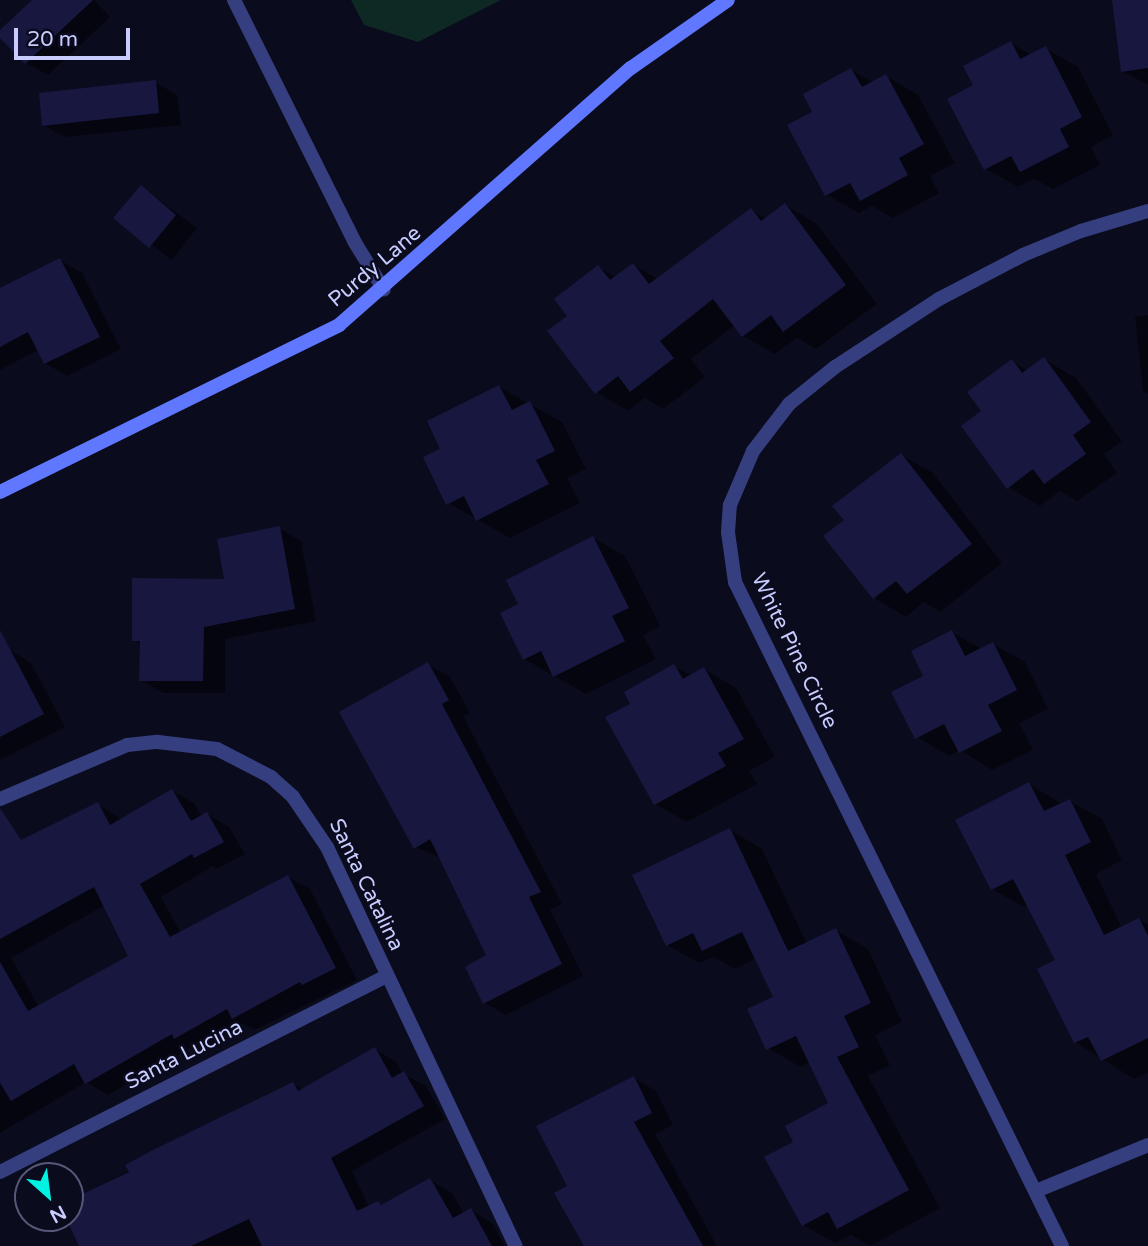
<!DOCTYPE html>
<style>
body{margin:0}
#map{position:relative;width:1148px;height:1246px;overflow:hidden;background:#0b0b1e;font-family:"Varela Round",sans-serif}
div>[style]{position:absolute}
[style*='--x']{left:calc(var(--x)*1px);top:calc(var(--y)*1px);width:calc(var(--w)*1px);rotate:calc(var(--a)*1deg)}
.green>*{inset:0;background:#0e2823}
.shadow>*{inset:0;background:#0007}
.building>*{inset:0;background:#181740}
.lane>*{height:14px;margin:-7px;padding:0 7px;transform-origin:7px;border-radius:7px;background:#353f7f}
.street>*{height:14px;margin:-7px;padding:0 7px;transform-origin:7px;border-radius:7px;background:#353f7f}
.secondary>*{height:14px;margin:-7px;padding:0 7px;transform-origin:7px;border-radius:7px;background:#5f78ff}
span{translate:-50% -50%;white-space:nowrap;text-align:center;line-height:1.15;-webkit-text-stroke:5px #0b0b1e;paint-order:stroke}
.street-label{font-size:21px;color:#c8ccff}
.north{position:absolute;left:14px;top:1162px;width:70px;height:70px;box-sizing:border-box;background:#0b0b1e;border:2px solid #575878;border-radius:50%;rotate:152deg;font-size:19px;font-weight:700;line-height:28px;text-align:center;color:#c8ccff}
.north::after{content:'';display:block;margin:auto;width:24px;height:32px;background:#00f3e0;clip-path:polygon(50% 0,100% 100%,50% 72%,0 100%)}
.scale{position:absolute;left:14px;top:28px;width:116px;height:32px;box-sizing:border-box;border:4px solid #c8ccff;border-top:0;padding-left:9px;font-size:21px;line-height:24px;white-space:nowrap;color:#c8ccff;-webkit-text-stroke:5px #0b0b1e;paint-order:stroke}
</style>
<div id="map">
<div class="green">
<div style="clip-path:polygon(351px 0,501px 0,418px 42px,364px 25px)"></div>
</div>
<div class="shadow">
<div style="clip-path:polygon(35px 0,94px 0,110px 17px,48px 75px,26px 63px,0 35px)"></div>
<div style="clip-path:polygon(1113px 0,1148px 0,1148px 85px,1122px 71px)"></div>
<div style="clip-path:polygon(1011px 43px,1031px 55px,1045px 48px,1078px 67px,1113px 135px,1091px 147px,1100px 165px,1053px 189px,1034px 179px,1018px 187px,986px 169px,975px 86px)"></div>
<div style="clip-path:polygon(851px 70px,874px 83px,886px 76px,918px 95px,955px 163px,930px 176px,939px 193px,893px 218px,872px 206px,859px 213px,827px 195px,814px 113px)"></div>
<div style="clip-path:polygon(155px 82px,177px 95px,181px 125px,65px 137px,43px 125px)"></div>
<div style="clip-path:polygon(142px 187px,197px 228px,172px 260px,115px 217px)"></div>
<div style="clip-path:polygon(785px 205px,817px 224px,877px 304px,816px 349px,797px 338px,775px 354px,743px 336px,735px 325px,691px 359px,705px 377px,663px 409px,645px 398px,628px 411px,596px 392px,570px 316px,598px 267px,617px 278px,633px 265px,658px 279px,751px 210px,767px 219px)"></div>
<div style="clip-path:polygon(60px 260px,82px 273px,121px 349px,67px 376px,45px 363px,38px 350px,0 370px,0 290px)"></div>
<div style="clip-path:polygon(1148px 315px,1148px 394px,1143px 391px,1135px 317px)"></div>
<div style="clip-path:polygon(1044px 359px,1076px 378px,1122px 441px,1104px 454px,1117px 473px,1077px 501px,1060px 491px,1040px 506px,1008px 487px,983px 412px,1012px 361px,1028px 371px)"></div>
<div style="clip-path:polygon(499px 387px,562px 422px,586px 469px,567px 478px,580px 503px,510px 538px,448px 503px)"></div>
<div style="clip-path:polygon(901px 455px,933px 473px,1002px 563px,940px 612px,924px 602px,906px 617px,874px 598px,846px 520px)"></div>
<div style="clip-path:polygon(279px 528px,301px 541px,316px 621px,225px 639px,225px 693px,163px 693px,141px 680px,141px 645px,134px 640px,226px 580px)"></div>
<div style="clip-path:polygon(593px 538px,625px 556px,660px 626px,643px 635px,656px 659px,586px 694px,524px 659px,521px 605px)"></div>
<div style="clip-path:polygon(952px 632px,982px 649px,993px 644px,1025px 662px,1048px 709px,1019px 723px,1033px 750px,992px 770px,960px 750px,949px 756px,917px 737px,926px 677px)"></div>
<div style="clip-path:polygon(10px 650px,31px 663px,65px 727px,0 760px,0 655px)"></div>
<div style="clip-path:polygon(428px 664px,450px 677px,470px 713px,463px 716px,562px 904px,550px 910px,583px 976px,506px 1015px,485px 1003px,488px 956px,441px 858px,415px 847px)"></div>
<div style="clip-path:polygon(674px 666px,692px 676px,704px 669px,736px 688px,775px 757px,749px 771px,757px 784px,687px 822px,655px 804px,633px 705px)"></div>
<div style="clip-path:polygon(1029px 784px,1062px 804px,1070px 801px,1102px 819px,1122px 860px,1096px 874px,1122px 928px,1139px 920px,1148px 925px,1148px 1072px,1134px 1079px,1075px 1042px,1057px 961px,1029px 905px,1024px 907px,992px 889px)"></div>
<div style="clip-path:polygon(evenodd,172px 791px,194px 803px,202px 817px,207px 814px,229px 827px,245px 854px,217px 869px,213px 866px,161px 897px,181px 933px,288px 877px,310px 889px,357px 980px,255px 1030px,244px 1024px,198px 1051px,192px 1047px,108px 1095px,86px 1082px,0 1133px,0 852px,98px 804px,122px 820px,172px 791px,105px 905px,130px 957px,39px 1007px,11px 958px,105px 905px)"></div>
<div style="clip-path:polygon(730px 830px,762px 849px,807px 944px,836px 930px,868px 949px,902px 1022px,875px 1035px,890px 1065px,868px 1076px,940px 1208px,870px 1246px,851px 1235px,835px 1243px,803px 1225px,796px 1142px,830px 1104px,810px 1062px,800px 1067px,768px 1048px,775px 998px,756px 958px,735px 969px,714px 957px,699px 963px,667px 945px)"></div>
<div style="clip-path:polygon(375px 1049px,396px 1062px,403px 1074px,426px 1086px,445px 1119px,352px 1171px,369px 1207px,378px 1203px,384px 1206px,430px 1180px,452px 1193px,464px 1214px,471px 1210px,492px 1223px,505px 1246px,81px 1246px,68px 1218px,70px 1202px,293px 1084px,304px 1090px)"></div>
<div style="clip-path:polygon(634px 1078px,656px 1091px,673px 1125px,655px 1134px,717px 1246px,586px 1246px,569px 1187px)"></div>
</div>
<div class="building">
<div style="clip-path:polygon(32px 0,93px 0,25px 64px,0 38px,0 30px)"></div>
<div style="clip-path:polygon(1112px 0,1148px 0,1148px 68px,1121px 72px)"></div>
<div style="clip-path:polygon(1011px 41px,1020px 59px,1046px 46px,1082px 117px,1060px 129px,1069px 147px,1020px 172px,1011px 156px,984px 170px,947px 99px,973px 85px,963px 66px)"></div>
<div style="clip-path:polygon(851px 68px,862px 87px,886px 74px,924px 144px,899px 158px,908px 175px,860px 201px,850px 183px,825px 196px,787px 125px,812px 112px,803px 94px)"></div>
<div style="clip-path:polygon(156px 80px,159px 113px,42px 126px,39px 93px)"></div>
<div style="clip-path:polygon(141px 185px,176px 215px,149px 248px,113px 218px)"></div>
<div style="clip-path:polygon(785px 203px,846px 285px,783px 332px,771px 315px,742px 337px,713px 299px,660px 341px,674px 358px,630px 392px,618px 376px,595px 394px,547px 331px,567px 316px,554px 299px,598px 265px,610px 280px,633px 263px,649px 284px,751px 208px,761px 221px)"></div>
<div style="clip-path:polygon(60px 258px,100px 337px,44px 364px,28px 332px,0 347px,0 288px)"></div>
<div style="clip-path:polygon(1044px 357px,1091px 422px,1073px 435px,1086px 454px,1044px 484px,1033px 469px,1007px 489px,961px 426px,981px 411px,967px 392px,1012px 359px,1022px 373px)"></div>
<div style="clip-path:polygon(499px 385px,512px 410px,530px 401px,555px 451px,536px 460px,549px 484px,476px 521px,464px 496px,446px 505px,423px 457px,440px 449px,427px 421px)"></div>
<div style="clip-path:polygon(901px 453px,972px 544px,907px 594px,896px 581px,873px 599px,823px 536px,844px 520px,832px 506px)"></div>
<div style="clip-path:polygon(280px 526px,295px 609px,204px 627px,203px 681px,139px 681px,140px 641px,132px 641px,132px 578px,224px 579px,217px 539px)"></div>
<div style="clip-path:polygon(593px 536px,629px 608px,612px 616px,625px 641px,553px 677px,541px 651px,523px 660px,500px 613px,518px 604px,506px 580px)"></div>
<div style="clip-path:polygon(0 630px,44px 714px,0 737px)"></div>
<div style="clip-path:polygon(952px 630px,965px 656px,993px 642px,1017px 690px,988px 705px,1002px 731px,959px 753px,944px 724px,915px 739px,891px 692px,923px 676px,911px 651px)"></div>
<div style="clip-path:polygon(428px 662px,449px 700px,442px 704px,541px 892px,529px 897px,562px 964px,483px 1004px,465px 967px,486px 955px,430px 839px,414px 849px,339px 712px)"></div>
<div style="clip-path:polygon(674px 664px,683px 679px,704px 667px,744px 739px,718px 753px,726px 766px,654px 805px,605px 717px,630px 704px,624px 692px)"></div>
<div style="clip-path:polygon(1029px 782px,1044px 811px,1070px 799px,1091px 842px,1065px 855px,1104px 935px,1139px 918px,1148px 936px,1148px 1038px,1101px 1061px,1088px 1037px,1074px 1043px,1037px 969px,1055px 960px,1013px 879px,991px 890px,955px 820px)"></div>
<div style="clip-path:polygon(172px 789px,191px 821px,207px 812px,224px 842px,194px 858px,192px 854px,140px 884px,170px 937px,288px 875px,336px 968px,302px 985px,300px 982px,232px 1019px,227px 1009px,174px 1039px,172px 1034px,85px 1084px,74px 1064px,11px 1101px,0 1083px,0 962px,28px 1011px,128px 956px,94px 887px,0 939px,0 808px,21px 840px,98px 802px,110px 825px)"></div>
<div style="clip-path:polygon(730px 828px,788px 951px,836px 928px,871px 1003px,844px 1016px,859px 1047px,837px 1057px,909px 1190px,837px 1229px,828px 1212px,802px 1226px,764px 1157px,793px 1142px,785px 1126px,828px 1103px,796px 1036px,766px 1050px,747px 1009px,773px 997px,742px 932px,702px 951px,693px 933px,666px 946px,632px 875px)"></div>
<div style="clip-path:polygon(375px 1047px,392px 1078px,404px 1071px,424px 1106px,331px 1158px,357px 1211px,378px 1201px,381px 1205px,430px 1178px,453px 1218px,471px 1208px,492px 1246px,262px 1246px,249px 1219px,191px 1246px,79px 1246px,70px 1227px,70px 1200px,129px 1172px,125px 1165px,153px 1150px,293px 1082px,298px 1091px)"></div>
<div style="clip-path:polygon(634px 1076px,652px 1113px,634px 1122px,703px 1246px,584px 1246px,554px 1193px,567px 1186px,536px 1126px)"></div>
</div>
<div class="lane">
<div style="--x:234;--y:0;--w:269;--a:63.5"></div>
<div style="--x:354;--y:241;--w:57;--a:58.5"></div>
<div style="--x:1036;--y:1191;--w:121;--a:-22.3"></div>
<div style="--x:1062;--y:1246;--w:740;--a:-116.22"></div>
<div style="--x:735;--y:582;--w:50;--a:-98"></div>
<div style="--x:728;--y:532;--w:27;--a:-86"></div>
<div style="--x:730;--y:505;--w:59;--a:-66.9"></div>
<div style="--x:753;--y:451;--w:59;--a:-52.5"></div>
<div style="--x:789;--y:404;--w:59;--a:-38.8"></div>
<div style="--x:835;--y:367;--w:124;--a:-33.2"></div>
<div style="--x:939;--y:299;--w:95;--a:-27.6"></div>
<div style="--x:1023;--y:255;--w:63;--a:-22.5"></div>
<div style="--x:1081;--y:231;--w:70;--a:-16.6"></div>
</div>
<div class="street">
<div style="--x:0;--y:799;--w:138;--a:-23"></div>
<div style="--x:127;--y:745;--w:31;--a:-6"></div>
<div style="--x:158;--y:742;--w:59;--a:6.8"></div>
<div style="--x:217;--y:749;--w:61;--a:27.4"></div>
<div style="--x:271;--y:777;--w:30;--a:42"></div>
<div style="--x:293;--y:797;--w:60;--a:55.8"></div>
<div style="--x:327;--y:847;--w:441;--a:64.7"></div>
<div style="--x:0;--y:1172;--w:434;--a:-26.9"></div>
</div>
<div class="secondary">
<div style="--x:0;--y:492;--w:378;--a:-26.2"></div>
<div style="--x:339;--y:325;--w:389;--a:-41.4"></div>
<div style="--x:631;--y:68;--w:118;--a:-35"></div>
</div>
<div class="street-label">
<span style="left:375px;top:267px;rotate:-40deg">Purdy Lane</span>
<span style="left:794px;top:651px;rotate:64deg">White Pine Circle</span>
<span style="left:366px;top:885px;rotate:64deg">Santa Catalina</span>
<span style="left:184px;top:1055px;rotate:-27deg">Santa Lucina</span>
</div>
<div class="north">N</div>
<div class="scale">20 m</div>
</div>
